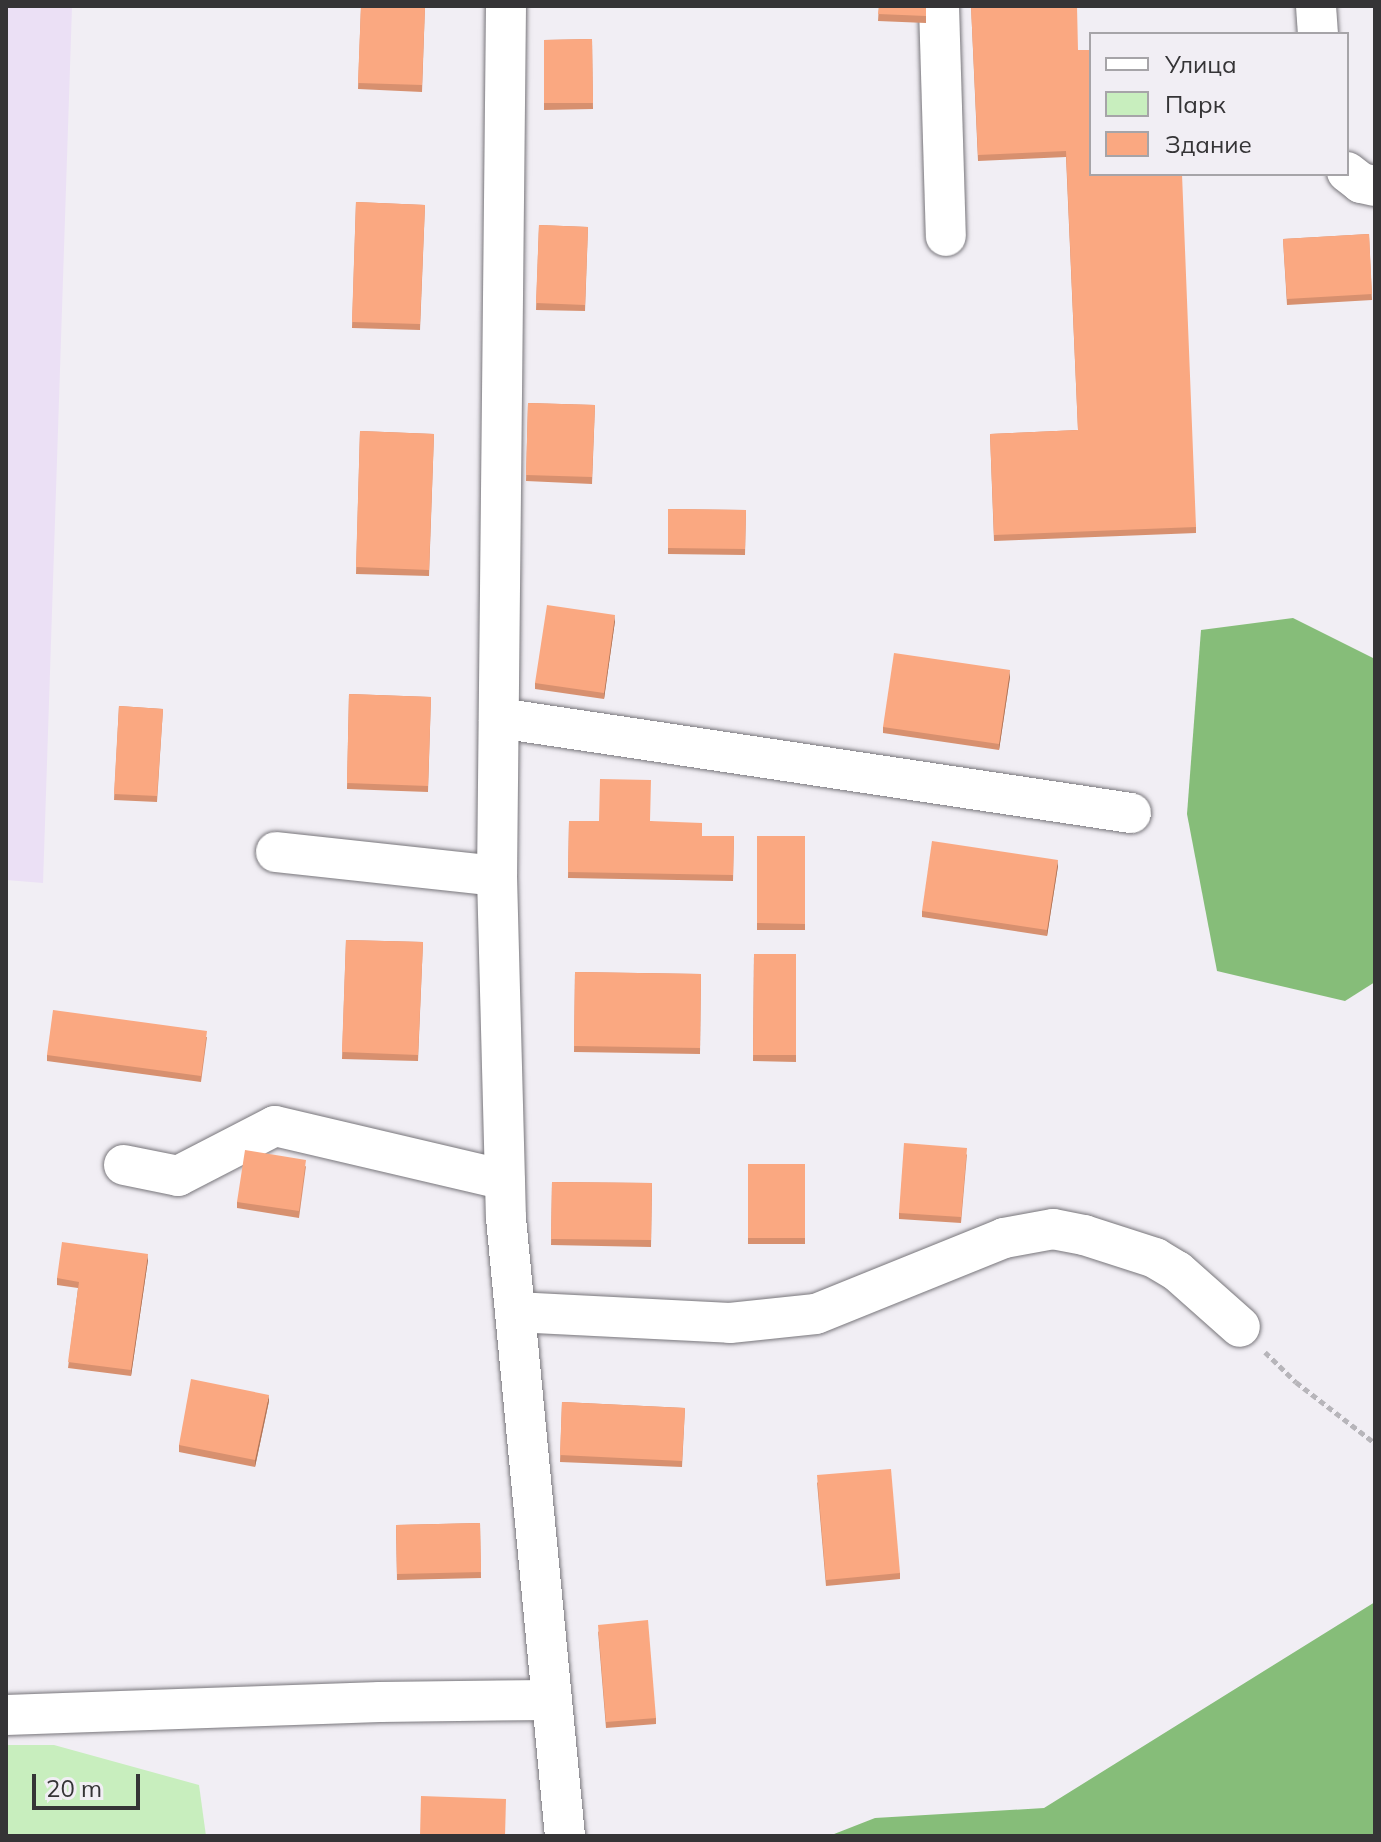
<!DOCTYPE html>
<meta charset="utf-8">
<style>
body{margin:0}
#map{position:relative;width:1381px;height:1842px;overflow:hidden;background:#f1eef4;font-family:Mulish,sans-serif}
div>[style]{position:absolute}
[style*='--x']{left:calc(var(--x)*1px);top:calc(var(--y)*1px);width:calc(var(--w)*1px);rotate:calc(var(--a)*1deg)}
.industrial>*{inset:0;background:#ebe0f5}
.green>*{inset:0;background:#c8eebe}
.forest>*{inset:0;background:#86bd79}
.path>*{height:5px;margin-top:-2.5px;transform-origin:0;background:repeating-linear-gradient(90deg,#b7b5ba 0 6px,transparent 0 10px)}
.roads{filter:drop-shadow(0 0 2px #78767b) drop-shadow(0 0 2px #78767b)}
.minor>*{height:40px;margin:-20px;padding:0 20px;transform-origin:20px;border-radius:20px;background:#fff}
.wall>*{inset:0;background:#d7906f}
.shaded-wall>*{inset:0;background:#af765a}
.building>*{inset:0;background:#faa881}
span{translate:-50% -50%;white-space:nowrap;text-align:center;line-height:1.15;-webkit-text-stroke:6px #f1eef4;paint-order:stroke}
.frame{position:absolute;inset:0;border:8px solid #353436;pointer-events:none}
.legend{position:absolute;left:1089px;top:32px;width:260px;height:144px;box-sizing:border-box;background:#f1eef4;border:2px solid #a6a4a8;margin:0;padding:10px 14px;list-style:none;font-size:24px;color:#353436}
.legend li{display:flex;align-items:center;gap:16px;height:40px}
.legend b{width:40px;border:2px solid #a6a4a8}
.scale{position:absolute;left:32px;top:1774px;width:108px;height:36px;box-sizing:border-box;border:4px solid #353436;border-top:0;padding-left:10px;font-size:24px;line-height:28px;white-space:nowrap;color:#353436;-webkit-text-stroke:6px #f1eef4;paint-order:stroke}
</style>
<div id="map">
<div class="industrial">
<div style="clip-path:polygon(6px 6px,72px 6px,43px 883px,6px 880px)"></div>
</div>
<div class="green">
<div style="clip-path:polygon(6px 1745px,54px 1745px,199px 1785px,206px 1836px,6px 1836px)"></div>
</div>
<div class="forest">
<div style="clip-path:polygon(1293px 618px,1375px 659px,1375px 982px,1345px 1001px,1217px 971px,1187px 814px,1201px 630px)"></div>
<div style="clip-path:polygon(1375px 1602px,1375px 1836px,829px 1836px,875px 1818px,1044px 1808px)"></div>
</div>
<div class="path">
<div style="--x:1265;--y:1352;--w:43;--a:44.1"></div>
<div style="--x:1296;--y:1382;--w:100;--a:37.7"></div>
</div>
<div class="roads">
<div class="minor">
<div style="--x:506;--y:6;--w:870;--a:90.59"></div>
<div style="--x:497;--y:876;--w:342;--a:88.5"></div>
<div style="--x:506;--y:1218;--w:621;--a:84.55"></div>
<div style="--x:939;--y:6;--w:230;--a:88.3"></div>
<div style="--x:1316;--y:6;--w:28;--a:86"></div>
<div style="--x:1347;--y:172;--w:18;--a:38"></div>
<div style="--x:1361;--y:183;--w:14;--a:12"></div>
<div style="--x:499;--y:718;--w:639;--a:8.55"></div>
<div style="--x:276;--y:852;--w:222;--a:6.2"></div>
<div style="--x:124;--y:1165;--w:55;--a:11.5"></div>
<div style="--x:178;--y:1176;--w:109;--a:-27.3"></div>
<div style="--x:275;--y:1126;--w:236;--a:13.2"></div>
<div style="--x:515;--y:1312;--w:215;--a:2.9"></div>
<div style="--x:730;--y:1323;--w:86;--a:-6"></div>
<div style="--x:816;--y:1314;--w:203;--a:-22"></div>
<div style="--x:1004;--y:1238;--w:50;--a:-10.4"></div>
<div style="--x:1053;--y:1229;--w:32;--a:11"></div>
<div style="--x:1084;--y:1235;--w:75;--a:17.9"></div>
<div style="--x:1155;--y:1258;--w:26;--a:31"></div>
<div style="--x:1177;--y:1271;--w:84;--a:41.6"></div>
<div style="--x:6;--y:1715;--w:374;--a:-2"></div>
<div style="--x:380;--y:1702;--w:169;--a:-0.7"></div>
</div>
</div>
<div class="wall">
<div style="clip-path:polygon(361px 6px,425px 6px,422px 92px,358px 89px)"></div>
<div style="clip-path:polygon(879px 6px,926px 6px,926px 23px,878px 21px)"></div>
<div style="clip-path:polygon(971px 6px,1078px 50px,1196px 527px,1196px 533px,994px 541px,990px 434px,1078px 430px,1066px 157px,978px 161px)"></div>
<div style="clip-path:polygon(592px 39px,593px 109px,544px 110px,544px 40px)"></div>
<div style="clip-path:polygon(356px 202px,425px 205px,420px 330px,352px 328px)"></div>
<div style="clip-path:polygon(539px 225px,588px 227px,585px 311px,536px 310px)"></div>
<div style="clip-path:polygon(1369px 234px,1372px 300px,1287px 305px,1283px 239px)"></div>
<div style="clip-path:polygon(528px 403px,595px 405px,592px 484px,526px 481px)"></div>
<div style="clip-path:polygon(360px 431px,434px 434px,429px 576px,356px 574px)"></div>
<div style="clip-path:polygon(668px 509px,746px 510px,745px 555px,668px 554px)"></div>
<div style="clip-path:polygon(615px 621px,604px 699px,535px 689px,535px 683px)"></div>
<div style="clip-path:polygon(1010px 677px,999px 750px,883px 733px,883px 727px)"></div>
<div style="clip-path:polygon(349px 694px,431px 697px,428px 792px,347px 789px)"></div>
<div style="clip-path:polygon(119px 706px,163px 709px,157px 802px,114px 800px)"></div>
<div style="clip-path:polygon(569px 821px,650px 821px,702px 836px,734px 836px,733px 881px,568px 878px)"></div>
<div style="clip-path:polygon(757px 836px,805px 836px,805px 930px,757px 930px)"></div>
<div style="clip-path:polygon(1058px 866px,1047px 936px,922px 917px,922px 911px)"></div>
<div style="clip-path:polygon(346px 940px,423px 942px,418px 1061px,342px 1059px)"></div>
<div style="clip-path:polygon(754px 954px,796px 954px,796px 1062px,753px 1061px)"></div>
<div style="clip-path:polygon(575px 972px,701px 974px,700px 1054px,574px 1052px)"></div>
<div style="clip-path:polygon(207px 1037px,201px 1082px,47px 1061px,47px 1055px)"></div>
<div style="clip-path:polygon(967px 1154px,961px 1223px,899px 1219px,899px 1213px)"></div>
<div style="clip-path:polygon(748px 1164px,805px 1164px,805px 1244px,748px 1244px)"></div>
<div style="clip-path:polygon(306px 1166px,299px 1218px,237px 1208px,237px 1202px)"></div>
<div style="clip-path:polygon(552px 1182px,652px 1183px,651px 1247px,551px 1245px)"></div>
<div style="clip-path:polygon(148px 1260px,131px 1376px,68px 1368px,78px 1288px,57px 1285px,57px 1278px)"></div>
<div style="clip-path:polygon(269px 1401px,255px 1467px,179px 1452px,179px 1445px)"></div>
<div style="clip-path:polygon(562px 1402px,685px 1408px,682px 1467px,560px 1462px)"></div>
<div style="clip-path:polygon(817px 1482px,900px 1573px,900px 1579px,826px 1586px)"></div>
<div style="clip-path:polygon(480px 1523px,481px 1578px,397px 1580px,396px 1525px)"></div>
<div style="clip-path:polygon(598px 1631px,656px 1718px,656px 1724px,606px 1728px)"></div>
</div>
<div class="shaded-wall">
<div style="clip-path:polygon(615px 615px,615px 621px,604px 699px,604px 693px)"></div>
<div style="clip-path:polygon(1010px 670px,1010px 677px,999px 750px,999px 744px)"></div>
<div style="clip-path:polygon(1058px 860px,1058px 866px,1047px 936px,1047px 930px)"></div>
<div style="clip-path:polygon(148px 1254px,148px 1260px,131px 1376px,131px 1370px)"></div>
<div style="clip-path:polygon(269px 1395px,269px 1401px,255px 1467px,255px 1460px)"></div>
</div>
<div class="building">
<div style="clip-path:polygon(361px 6px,425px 6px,422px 85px,358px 83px)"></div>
<div style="clip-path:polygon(879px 6px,926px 6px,926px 16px,878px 14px)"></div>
<div style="clip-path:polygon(971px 6px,1077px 6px,1078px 50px,1091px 50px,1091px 174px,1182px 174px,1196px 527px,994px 535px,990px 434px,1078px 430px,1066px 151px,978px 155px)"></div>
<div style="clip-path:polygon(592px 39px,593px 103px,544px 103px,544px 40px)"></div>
<div style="clip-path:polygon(356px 202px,425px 205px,420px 324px,352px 322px)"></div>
<div style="clip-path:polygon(539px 225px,588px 227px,585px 305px,536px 303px)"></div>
<div style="clip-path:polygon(1369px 234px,1372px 294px,1287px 299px,1283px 239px)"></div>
<div style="clip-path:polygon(528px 403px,595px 405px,592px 477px,526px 475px)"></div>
<div style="clip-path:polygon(360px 431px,434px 434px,429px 570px,356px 567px)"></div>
<div style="clip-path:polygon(668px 509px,746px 510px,745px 549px,668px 548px)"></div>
<div style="clip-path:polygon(547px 605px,615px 615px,604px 693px,535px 683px)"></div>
<div style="clip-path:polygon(894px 653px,1010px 670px,999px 744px,883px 727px)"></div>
<div style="clip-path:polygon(349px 694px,431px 697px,428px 786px,347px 783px)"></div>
<div style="clip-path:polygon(119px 706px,163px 709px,157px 796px,114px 794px)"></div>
<div style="clip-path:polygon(600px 779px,651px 780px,650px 821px,702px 823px,702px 836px,734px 836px,733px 875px,568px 872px,569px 821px,599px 821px)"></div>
<div style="clip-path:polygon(757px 836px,805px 836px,805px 924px,757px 923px)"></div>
<div style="clip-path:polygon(932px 841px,1058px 860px,1047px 930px,922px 911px)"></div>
<div style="clip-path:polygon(346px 940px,423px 942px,418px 1055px,342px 1052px)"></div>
<div style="clip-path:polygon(754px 954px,796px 954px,796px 1055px,753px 1055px)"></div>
<div style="clip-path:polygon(575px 972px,701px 974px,700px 1048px,574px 1046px)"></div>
<div style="clip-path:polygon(53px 1010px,207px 1031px,201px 1076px,47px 1055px)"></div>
<div style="clip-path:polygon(904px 1143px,967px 1148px,961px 1217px,899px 1213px)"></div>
<div style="clip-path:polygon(245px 1150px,306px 1160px,299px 1211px,237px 1202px)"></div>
<div style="clip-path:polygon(748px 1164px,805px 1164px,805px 1238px,748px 1238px)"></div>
<div style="clip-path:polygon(552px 1182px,652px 1183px,651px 1240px,551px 1239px)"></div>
<div style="clip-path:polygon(62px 1242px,148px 1254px,131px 1370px,68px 1362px,79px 1282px,57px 1278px)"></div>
<div style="clip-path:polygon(191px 1379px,269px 1395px,255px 1460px,179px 1445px)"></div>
<div style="clip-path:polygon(562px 1402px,685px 1408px,682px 1461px,560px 1455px)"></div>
<div style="clip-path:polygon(891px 1469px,900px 1573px,826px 1580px,817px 1475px)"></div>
<div style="clip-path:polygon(480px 1523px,481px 1572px,397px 1574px,396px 1525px)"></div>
<div style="clip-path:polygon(648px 1620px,656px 1718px,606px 1722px,598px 1625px)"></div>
<div style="clip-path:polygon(421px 1796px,506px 1799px,505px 1836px,420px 1836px)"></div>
</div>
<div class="frame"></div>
<ul class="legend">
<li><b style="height:10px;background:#fff"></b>Улица</li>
<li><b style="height:22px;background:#c8eebe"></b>Парк</li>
<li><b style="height:22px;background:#faa881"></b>Здание</li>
</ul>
<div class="scale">20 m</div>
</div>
